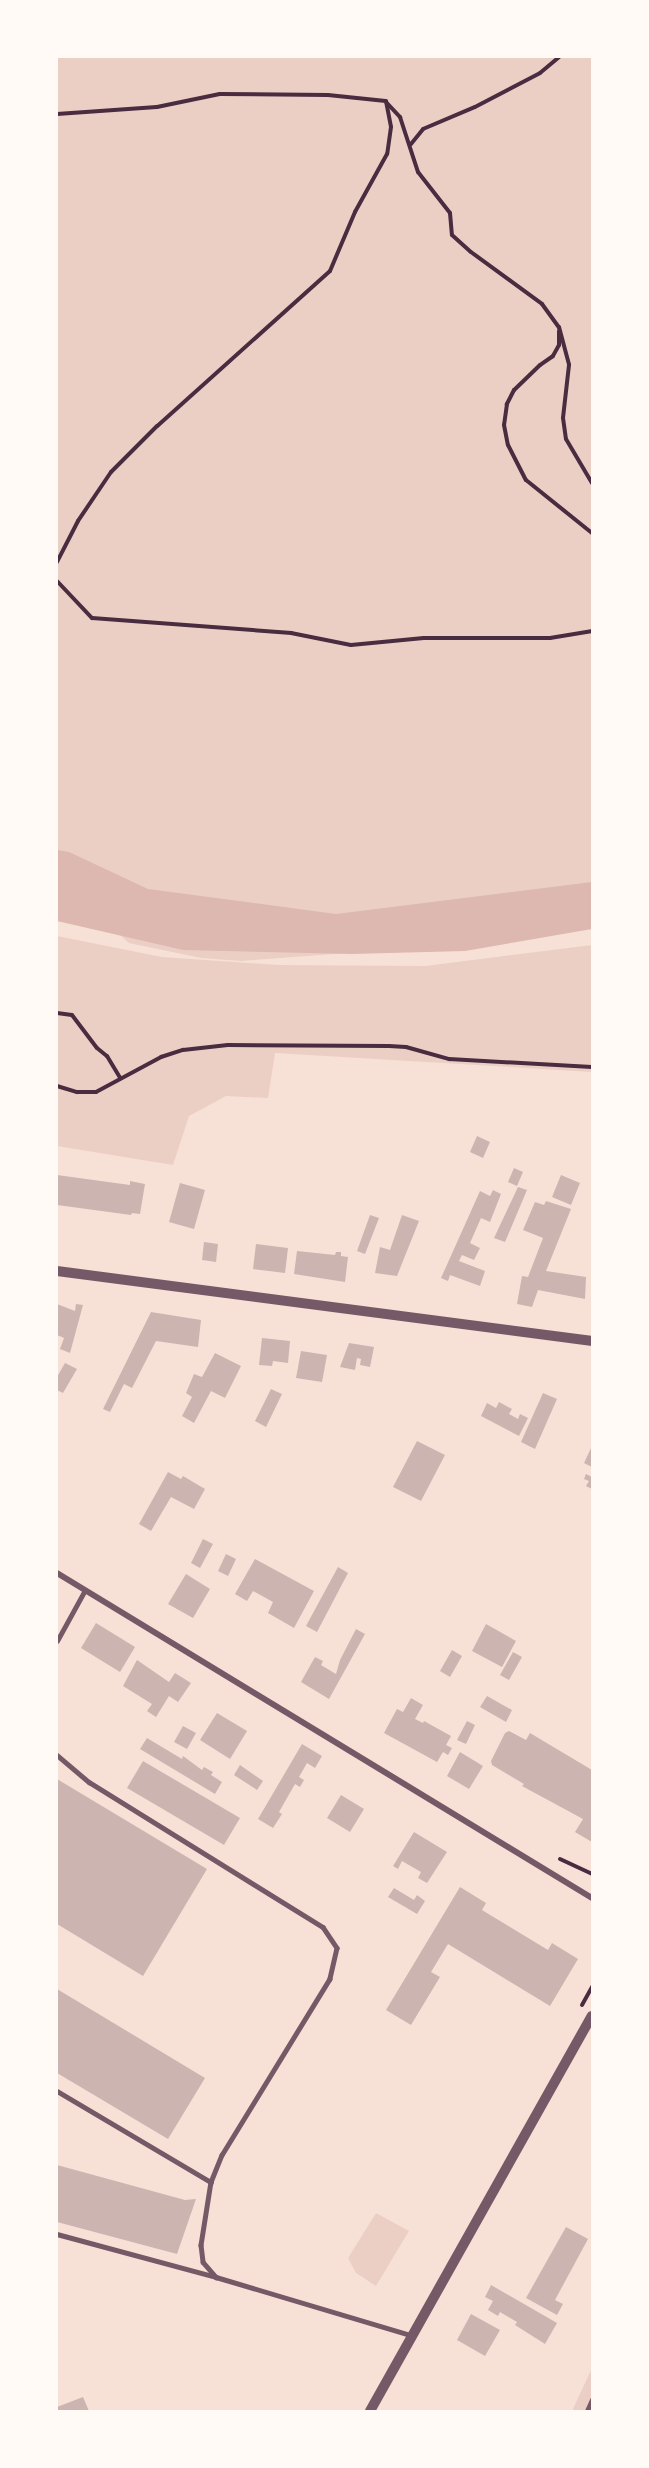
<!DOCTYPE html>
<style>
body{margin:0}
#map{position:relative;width:649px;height:2468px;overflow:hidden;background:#f7e1d7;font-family:"DejaVu Sans",sans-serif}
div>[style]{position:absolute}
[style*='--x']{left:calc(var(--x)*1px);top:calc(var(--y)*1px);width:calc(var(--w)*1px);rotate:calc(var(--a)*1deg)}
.green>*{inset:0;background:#ebcfc5}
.water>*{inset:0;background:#dcb8b0}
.building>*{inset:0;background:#ccb4b1}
.path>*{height:4px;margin:-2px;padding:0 2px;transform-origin:2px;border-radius:2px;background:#4a2c40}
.service>*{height:4.5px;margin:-2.25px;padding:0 2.25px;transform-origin:2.25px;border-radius:2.25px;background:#755966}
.minor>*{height:6px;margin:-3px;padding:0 3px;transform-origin:3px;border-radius:3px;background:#755966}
.tertiary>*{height:10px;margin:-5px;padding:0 5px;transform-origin:5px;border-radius:5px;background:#755966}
span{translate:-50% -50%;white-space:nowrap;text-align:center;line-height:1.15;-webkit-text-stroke:4.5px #fffaf5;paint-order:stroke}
.frame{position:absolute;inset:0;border:58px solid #fffaf5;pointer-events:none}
</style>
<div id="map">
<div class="green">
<div style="clip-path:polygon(57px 57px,592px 57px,592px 915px,400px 949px,241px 961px,201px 958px,129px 943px,102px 919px,57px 912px)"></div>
<div style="clip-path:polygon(57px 936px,162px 957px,279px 965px,425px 966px,592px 945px,592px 1072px,275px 1053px,268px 1098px,226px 1096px,189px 1116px,173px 1165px,57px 1146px)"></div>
<div style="clip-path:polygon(376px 2213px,409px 2231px,376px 2286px,356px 2273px,348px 2258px)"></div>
<div style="clip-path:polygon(592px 2368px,592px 2411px,572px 2411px)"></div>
</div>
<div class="water">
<div style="clip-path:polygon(57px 850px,69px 852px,148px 889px,336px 914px,592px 882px,592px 929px,465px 951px,352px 954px,183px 950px,57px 921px)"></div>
</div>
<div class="building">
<div style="clip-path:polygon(477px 1136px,490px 1142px,483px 1158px,470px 1152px)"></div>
<div style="clip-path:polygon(514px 1168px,523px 1172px,517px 1186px,508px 1182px)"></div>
<div style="clip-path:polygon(57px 1175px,130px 1185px,130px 1181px,145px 1184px,140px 1214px,132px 1213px,131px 1215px,57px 1205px)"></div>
<div style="clip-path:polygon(561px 1175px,580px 1183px,571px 1205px,552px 1197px)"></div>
<div style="clip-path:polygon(180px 1183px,205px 1190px,194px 1229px,169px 1222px)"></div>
<div style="clip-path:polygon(518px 1187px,527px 1190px,505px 1242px,494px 1238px)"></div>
<div style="clip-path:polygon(493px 1190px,501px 1194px,490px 1222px,481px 1218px,470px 1243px,480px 1248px,474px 1260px,462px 1255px,459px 1261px,485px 1271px,480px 1286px,450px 1275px,448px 1281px,441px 1278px,480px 1191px,490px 1196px)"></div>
<div style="clip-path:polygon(546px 1201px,571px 1209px,546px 1271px,586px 1277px,585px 1299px,538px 1290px,532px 1307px,517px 1304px,522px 1276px,528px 1277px,543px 1238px,523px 1230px,535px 1202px,544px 1205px)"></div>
<div style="clip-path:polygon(370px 1215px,379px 1218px,365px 1254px,357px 1251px)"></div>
<div style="clip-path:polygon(402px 1215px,419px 1221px,397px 1276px,375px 1273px,380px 1247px,390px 1250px)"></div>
<div style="clip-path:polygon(204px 1242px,218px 1244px,216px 1262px,202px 1260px)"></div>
<div style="clip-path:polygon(256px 1244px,288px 1248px,285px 1273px,253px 1269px)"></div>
<div style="clip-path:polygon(297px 1251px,335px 1255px,336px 1252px,341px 1252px,341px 1256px,348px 1257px,345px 1282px,294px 1274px)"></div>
<div style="clip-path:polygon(57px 1304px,75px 1311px,76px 1304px,83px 1305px,70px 1353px,60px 1349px,64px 1338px,57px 1335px)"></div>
<div style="clip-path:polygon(151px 1312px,201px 1320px,198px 1347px,156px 1341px,132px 1388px,124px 1384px,110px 1412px,103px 1409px)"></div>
<div style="clip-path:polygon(262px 1338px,290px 1341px,288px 1363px,273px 1361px,272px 1366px,259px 1365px)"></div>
<div style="clip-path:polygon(349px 1343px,374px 1347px,370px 1367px,360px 1365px,361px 1359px,357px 1358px,355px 1370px,340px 1367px)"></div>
<div style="clip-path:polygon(301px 1351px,327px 1355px,322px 1382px,296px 1378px)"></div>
<div style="clip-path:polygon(215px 1353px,241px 1366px,225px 1398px,211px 1391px,194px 1423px,182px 1416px,192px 1397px,186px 1393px,194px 1374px,202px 1377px)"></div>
<div style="clip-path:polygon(65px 1363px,77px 1369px,63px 1393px,57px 1390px,57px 1377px)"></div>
<div style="clip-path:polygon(271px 1389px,282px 1394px,266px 1427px,255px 1421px)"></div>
<div style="clip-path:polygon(543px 1393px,557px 1399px,535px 1449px,521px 1442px)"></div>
<div style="clip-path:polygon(499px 1402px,512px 1409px,509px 1414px,518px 1419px,520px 1414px,528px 1418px,519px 1436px,481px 1416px,487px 1403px,496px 1408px)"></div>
<div style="clip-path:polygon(417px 1441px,445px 1455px,421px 1501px,393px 1487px)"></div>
<div style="clip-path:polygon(592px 1446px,592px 1467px,584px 1463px)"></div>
<div style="clip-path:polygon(168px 1472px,181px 1479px,183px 1476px,205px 1489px,194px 1509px,171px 1497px,151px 1531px,139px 1524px)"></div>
<div style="clip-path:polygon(586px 1474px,592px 1477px,592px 1489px,586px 1486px,589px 1481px,584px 1479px)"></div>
<div style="clip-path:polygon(203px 1539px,213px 1544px,200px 1568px,191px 1563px)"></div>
<div style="clip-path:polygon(226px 1554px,236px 1559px,228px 1576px,218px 1571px)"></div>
<div style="clip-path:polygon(255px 1559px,314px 1591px,294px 1628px,268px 1613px,273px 1602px,253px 1591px,247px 1601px,235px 1594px)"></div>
<div style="clip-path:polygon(338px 1567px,348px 1573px,317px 1632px,306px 1626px)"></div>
<div style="clip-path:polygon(186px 1574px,210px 1589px,193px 1618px,168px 1604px)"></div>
<div style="clip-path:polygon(96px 1623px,135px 1647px,120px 1672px,81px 1648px)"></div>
<div style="clip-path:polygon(486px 1624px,516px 1641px,502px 1667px,472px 1651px)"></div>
<div style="clip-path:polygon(356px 1629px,365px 1634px,329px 1699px,301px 1682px,315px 1657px,323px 1661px,321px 1665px,336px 1674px,340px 1660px)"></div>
<div style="clip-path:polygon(452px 1650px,462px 1656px,450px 1677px,440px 1671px)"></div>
<div style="clip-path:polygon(513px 1652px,522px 1657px,509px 1680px,500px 1675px)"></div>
<div style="clip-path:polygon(137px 1660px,169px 1682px,175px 1673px,191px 1683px,178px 1702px,169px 1696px,156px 1717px,147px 1711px,152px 1704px,123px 1686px)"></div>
<div style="clip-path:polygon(487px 1696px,512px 1710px,506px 1722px,480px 1707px)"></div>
<div style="clip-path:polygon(411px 1698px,423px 1705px,415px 1719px,423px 1723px,424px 1721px,451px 1736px,446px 1745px,452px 1748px,448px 1755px,443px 1752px,437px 1762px,384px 1733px,397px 1709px,403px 1712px)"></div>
<div style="clip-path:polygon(217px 1713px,247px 1731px,230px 1759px,200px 1740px)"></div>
<div style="clip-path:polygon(467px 1721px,475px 1725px,466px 1744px,457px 1740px)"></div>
<div style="clip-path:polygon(183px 1726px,196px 1733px,187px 1749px,174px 1742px)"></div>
<div style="clip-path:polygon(509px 1731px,526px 1740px,530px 1733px,592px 1770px,592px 1842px,575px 1832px,583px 1819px,522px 1786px,524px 1784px,492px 1765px,491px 1761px,505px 1733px)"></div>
<div style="clip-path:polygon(147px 1738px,182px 1759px,183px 1756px,202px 1770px,204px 1767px,213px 1772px,211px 1775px,222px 1782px,215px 1794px,140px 1749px)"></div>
<div style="clip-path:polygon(302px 1744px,322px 1756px,315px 1768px,307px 1763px,299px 1777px,304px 1780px,300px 1787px,295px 1784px,279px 1812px,282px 1814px,273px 1828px,258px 1819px)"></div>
<div style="clip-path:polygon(460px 1752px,483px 1766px,469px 1789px,447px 1776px)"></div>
<div style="clip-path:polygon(143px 1761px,240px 1818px,224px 1845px,127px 1788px)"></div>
<div style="clip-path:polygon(240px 1765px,263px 1781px,257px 1790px,234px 1775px)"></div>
<div style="clip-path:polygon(57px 1779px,207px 1869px,143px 1976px,57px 1924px)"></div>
<div style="clip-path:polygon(341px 1795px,364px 1809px,350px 1832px,327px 1818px)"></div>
<div style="clip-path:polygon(414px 1832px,447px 1852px,427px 1883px,418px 1878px,421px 1872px,402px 1861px,398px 1869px,393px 1866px)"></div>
<div style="clip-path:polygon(460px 1887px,486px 1903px,482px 1910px,548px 1950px,552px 1943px,578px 1959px,550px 2006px,448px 1944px,431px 1972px,440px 1977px,411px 2025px,386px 2010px)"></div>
<div style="clip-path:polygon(394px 1888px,414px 1900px,417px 1895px,425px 1901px,417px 1914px,388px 1897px)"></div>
<div style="clip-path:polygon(57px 1989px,205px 2078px,168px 2139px,57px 2073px)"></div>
<div style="clip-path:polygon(57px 2165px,185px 2200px,196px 2199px,177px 2254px,57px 2222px)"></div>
<div style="clip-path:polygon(566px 2227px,588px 2239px,555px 2300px,563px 2304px,557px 2315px,526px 2298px)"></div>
<div style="clip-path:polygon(491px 2285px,557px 2323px,545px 2344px,515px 2325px,517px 2322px,500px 2312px,498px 2316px,488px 2310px,493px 2301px,485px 2297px)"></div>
<div style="clip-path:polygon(471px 2314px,500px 2330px,485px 2356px,457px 2340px)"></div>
<div style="clip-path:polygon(83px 2397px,89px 2411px,57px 2411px,57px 2407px)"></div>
</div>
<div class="path">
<div style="--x:386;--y:102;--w:21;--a:47"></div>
<div style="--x:400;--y:117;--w:58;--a:71.9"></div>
<div style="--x:418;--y:172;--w:52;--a:52"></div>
<div style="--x:450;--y:213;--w:22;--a:85"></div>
<div style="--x:452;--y:235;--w:25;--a:42"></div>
<div style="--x:471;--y:252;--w:88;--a:36.2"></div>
<div style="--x:542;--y:304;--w:29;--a:54"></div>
<div style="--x:559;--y:327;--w:39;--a:75"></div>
<div style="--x:569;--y:365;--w:53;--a:96.5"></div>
<div style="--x:563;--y:418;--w:21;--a:82"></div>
<div style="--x:566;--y:439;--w:51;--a:59.4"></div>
<div style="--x:57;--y:114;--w:100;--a:-4"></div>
<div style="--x:157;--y:107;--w:64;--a:-11.7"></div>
<div style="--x:220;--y:94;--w:108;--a:0.5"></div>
<div style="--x:328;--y:95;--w:58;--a:5.9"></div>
<div style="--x:386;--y:101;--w:26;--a:79"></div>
<div style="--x:391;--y:127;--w:27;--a:98"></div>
<div style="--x:387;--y:154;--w:66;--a:118.9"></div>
<div style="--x:355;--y:212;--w:64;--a:113"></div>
<div style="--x:330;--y:271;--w:232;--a:138.1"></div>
<div style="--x:157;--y:426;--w:65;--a:135"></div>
<div style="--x:111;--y:472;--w:59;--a:124"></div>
<div style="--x:78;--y:521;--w:46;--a:117.1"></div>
<div style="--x:411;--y:144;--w:19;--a:-51"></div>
<div style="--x:423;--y:129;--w:56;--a:-22.9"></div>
<div style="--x:475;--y:107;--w:73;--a:-27.6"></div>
<div style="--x:540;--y:73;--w:25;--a:-40"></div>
<div style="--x:559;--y:331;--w:14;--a:90"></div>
<div style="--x:559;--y:345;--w:13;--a:119"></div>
<div style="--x:553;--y:356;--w:16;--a:145"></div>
<div style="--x:540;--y:365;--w:36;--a:136"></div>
<div style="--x:514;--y:390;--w:16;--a:117"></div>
<div style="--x:507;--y:404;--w:21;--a:98"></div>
<div style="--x:504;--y:425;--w:20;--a:79"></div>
<div style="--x:508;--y:445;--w:39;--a:63"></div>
<div style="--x:526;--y:480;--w:85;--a:38.8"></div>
<div style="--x:57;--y:581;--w:51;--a:46.6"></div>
<div style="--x:92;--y:618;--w:200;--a:4.3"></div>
<div style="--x:291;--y:633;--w:61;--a:11.3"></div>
<div style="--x:351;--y:645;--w:73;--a:-5.5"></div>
<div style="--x:424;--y:638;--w:126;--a:0"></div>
<div style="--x:550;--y:638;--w:43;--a:-9.5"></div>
<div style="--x:57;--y:1013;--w:15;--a:8"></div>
<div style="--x:72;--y:1015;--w:41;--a:52.9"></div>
<div style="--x:97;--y:1048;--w:13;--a:39"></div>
<div style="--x:107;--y:1056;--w:26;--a:59"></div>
<div style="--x:57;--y:1086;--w:21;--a:17"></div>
<div style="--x:77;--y:1092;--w:19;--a:0"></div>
<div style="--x:96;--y:1092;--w:74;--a:-28.3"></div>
<div style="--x:161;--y:1057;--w:23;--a:-18"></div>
<div style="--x:183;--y:1050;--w:45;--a:-6.3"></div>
<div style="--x:228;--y:1045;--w:161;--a:0.4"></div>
<div style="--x:389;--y:1046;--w:17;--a:3"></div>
<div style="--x:406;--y:1047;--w:45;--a:15.6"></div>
<div style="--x:449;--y:1059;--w:143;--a:3.2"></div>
<div style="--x:560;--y:1859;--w:35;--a:25"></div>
<div style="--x:582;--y:2005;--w:21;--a:-61"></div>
</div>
<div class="service">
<div style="--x:57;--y:1641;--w:58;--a:-61.2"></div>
<div style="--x:57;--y:1755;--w:42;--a:40.2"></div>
<div style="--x:89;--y:1782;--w:275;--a:31.8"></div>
<div style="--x:323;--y:1927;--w:25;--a:56"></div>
<div style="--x:337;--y:1948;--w:32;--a:103"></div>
<div style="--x:330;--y:1979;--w:206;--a:121.5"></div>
<div style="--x:222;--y:2155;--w:29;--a:112"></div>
<div style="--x:211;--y:2182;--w:64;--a:99"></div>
<div style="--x:201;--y:2245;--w:17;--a:83"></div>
<div style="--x:203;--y:2262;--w:20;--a:49"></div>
<div style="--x:216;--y:2277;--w:202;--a:16.6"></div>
<div style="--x:57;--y:2091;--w:179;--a:30.6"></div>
<div style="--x:57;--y:2234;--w:165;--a:15.1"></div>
<div style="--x:587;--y:2411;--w:12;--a:-66"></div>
</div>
<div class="minor">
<div style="--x:57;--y:1573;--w:626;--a:31.28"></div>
</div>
<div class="tertiary">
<div style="--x:57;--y:1271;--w:540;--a:7.45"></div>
<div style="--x:370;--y:2411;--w:453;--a:-60.7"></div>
</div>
<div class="frame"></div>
</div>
